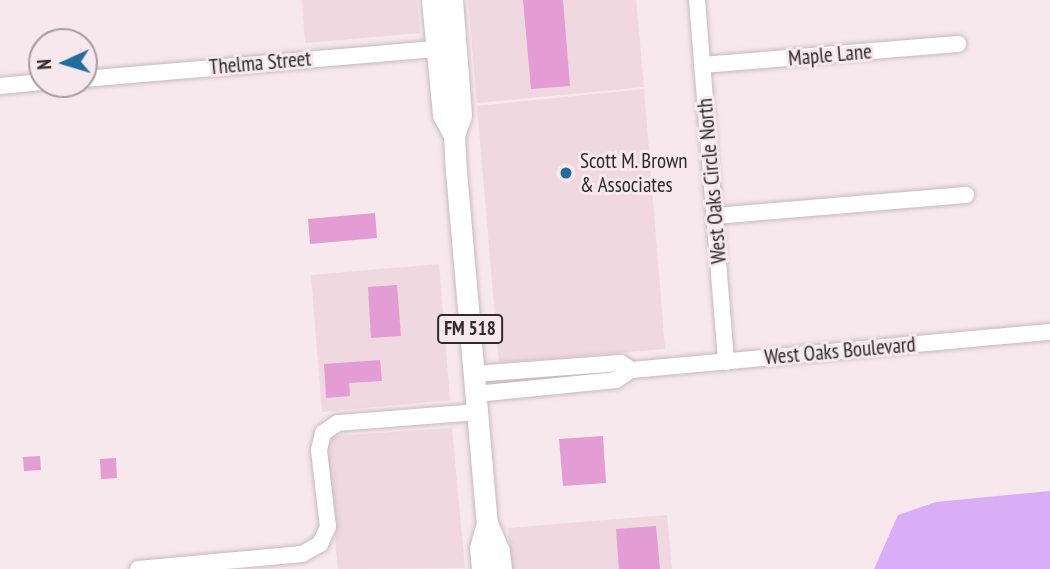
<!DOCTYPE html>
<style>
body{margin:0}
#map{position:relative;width:1050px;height:569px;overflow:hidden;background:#f6e8ec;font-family:"PT Sans Narrow",sans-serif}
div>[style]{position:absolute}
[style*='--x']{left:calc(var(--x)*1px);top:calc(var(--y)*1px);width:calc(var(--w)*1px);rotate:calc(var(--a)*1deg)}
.built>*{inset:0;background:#efd8df}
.water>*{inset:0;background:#daaef6}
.building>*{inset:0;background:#e39cd4}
.roads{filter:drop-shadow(0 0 2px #c7b9bd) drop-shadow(0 0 2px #c7b9bd)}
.minor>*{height:16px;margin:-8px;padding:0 8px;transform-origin:8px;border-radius:8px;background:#fff}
.major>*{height:21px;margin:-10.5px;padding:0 10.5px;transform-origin:10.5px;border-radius:10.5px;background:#fff}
.dots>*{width:19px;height:19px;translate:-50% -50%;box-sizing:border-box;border:4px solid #f6e8ec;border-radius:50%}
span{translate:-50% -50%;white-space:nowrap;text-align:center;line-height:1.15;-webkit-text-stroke:6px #f6e8ec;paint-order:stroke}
.shield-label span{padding:2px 5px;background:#f6e8ec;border:2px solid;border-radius:5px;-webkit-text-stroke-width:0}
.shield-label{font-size:19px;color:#2f2a2b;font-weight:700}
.street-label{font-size:21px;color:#2f2a2b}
.poi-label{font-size:21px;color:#2f2a2b}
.left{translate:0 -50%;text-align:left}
.north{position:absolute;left:28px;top:28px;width:70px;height:70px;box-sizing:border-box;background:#f6e8ec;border:2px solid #a69c9f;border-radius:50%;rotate:266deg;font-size:19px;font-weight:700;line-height:28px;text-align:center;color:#2f2a2b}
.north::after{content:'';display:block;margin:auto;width:24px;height:32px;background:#206c9f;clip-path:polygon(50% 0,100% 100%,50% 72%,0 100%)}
</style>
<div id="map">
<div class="built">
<div style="clip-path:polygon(302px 0,417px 0,420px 33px,305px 43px)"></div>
<div style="clip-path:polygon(468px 0,636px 0,644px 87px,477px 103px)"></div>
<div style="clip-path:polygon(644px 89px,665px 349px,499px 363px,477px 106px)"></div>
<div style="clip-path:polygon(439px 264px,450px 400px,322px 412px,311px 275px)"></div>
<div style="clip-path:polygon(452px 428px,465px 568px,338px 569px,326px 446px,334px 436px)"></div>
<div style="clip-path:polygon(667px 515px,672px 569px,512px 569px,508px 528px)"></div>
</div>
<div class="water">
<div style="clip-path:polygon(1050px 491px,1050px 569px,874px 569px,898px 515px,936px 502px)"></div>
</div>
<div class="building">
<div style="clip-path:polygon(523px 0,563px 0,570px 86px,531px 89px)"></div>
<div style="clip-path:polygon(375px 213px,377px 238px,310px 244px,308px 219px)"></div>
<div style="clip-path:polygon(397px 285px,401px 336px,371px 338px,368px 287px)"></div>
<div style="clip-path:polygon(380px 360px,382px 381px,349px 383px,350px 396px,326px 398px,324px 364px)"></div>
<div style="clip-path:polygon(603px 436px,606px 483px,563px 486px,559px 439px)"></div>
<div style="clip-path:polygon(40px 456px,41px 470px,24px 471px,23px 457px)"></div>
<div style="clip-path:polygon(116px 458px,117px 478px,101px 479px,100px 459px)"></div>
<div style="clip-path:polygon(656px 526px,660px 569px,619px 569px,616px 529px)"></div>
</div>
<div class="roads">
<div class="minor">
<div style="--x:697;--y:0;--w:363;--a:85.4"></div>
<div style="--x:702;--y:65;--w:257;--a:-4.7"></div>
<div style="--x:84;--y:79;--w:352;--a:-4.9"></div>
<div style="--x:0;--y:86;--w:42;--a:-5.4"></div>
<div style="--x:714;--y:216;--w:253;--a:-4.8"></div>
<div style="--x:474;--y:374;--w:147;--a:-4.3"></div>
<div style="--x:621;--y:363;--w:12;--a:35"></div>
<div style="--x:476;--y:394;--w:141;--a:-5.7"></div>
<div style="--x:616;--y:380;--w:18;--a:-34"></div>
<div style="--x:631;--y:370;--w:421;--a:-5.2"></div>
<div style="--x:138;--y:569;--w:165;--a:-5.2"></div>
<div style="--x:302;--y:554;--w:21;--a:-29"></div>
<div style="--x:320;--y:544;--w:19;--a:-65"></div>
<div style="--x:328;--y:527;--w:78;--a:-96.7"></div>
<div style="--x:319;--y:450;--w:17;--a:-77"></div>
<div style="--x:323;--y:433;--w:18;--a:-34"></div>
<div style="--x:338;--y:423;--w:139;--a:-4.5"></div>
</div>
<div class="major">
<div style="--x:432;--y:0;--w:116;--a:84.5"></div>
<div style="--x:443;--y:115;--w:23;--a:61"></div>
<div style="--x:452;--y:0;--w:115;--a:85.5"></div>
<div style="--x:461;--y:115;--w:21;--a:109"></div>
<div style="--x:454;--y:135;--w:36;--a:87"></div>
<div style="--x:456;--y:171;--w:353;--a:85"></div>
<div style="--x:487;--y:523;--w:30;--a:67"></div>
<div style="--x:499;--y:551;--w:18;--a:84"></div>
<div style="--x:482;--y:569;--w:21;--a:-95"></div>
<div style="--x:480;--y:548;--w:26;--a:-74"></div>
</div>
</div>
<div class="dots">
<div style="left:566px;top:173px;background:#206c9f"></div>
</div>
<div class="shield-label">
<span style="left:470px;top:329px">FM 518</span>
</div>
<div class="street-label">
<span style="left:830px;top:55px;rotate:-5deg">Maple Lane</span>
<span style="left:260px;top:63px;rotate:-5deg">Thelma Street</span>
<span style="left:712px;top:181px;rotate:-95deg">West Oaks Circle North</span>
<span style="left:840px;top:351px;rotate:-5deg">West Oaks Boulevard</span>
</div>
<div class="poi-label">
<span class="left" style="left:580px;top:173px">Scott M. Brown<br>&amp; Associates</span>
</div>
<div class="north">N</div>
</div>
